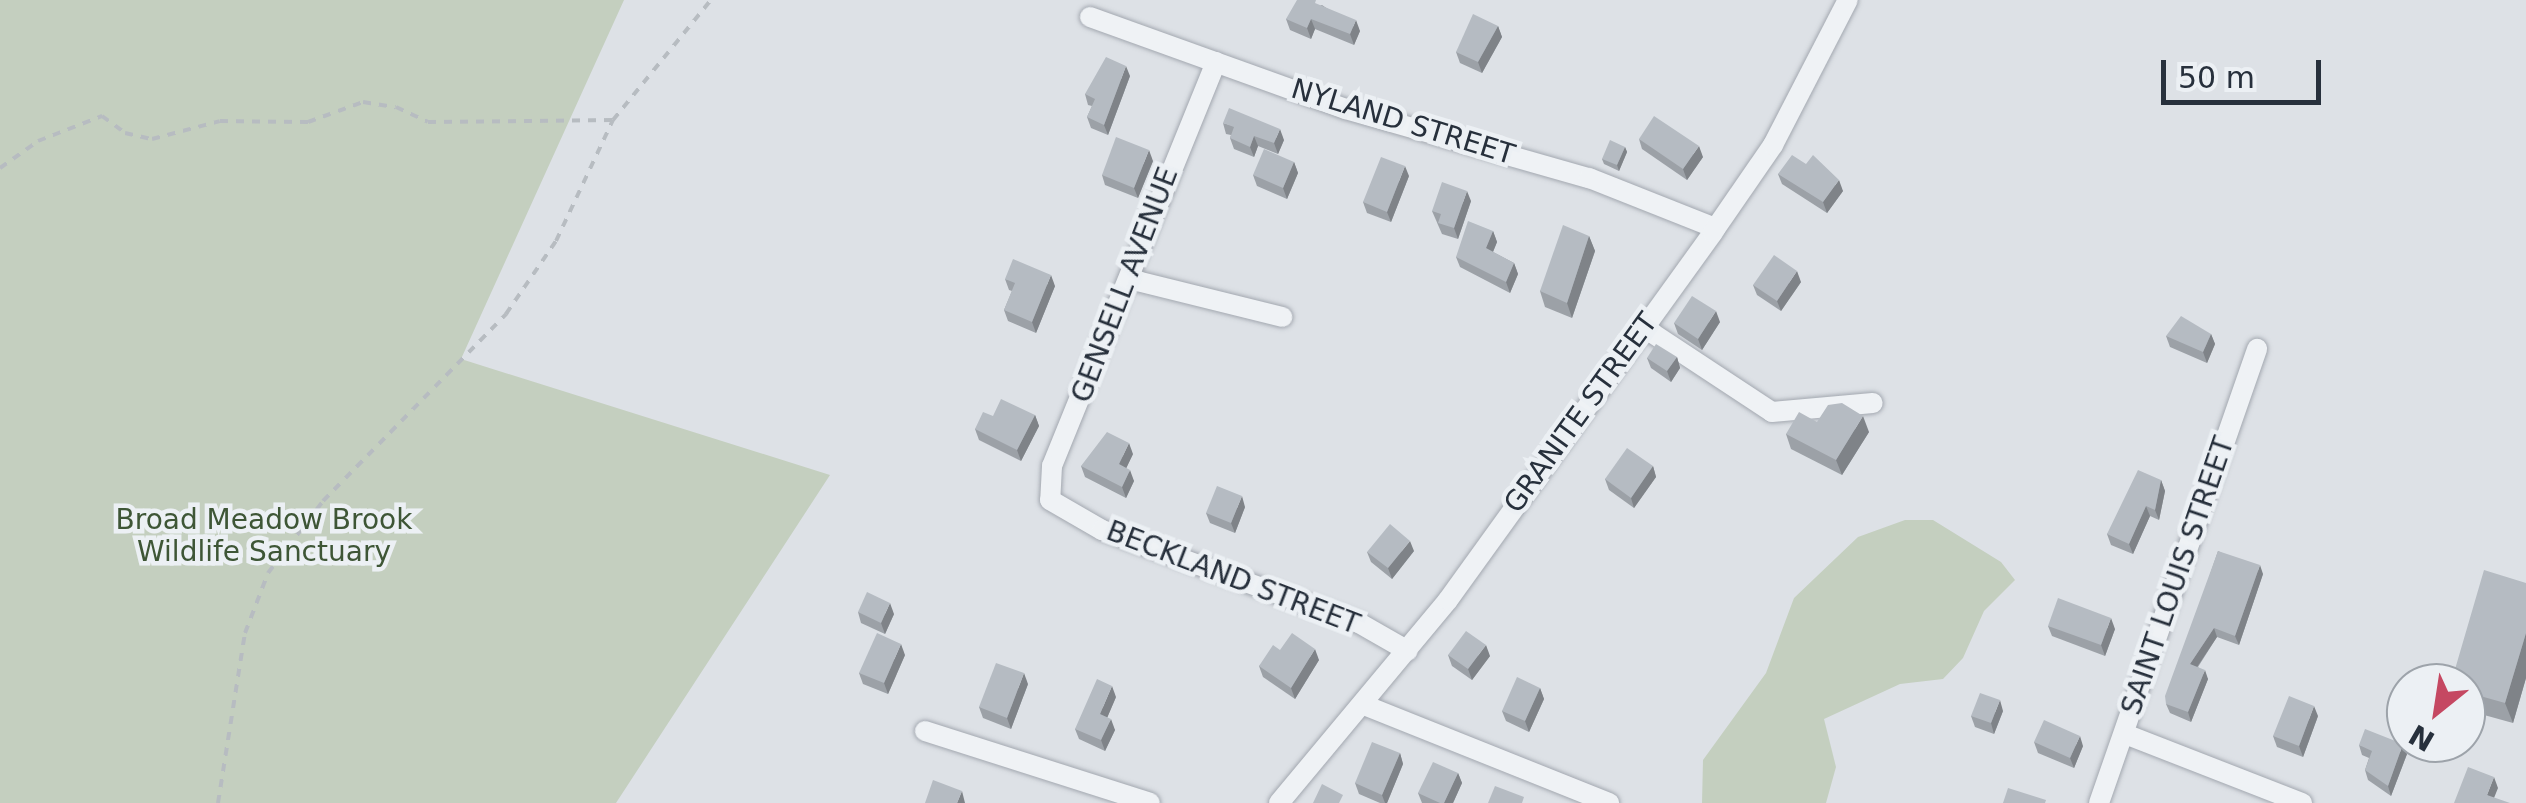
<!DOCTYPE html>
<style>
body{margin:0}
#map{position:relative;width:2526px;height:803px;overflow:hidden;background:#dde1e6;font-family:"DejaVu Sans",sans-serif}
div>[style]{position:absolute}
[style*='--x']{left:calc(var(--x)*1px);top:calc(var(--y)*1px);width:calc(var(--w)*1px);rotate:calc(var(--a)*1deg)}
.green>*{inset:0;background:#c4cfbf}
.path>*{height:4px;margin-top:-2px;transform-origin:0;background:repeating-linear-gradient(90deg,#b7bcc1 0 8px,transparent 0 16px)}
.roads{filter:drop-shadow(0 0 2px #a3a8b0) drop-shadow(0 0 2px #a3a8b0)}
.minor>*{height:20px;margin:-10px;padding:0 10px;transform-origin:10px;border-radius:10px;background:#eff2f5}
.wall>*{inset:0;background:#9ca1a7}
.shaded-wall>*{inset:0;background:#7f8388}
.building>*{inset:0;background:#b5bbc2}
span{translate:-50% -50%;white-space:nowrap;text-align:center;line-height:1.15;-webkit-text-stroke:9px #ecf0f4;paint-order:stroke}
.street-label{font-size:28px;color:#27303c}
.park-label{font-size:28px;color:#3e5636}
.north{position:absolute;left:2386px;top:663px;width:100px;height:100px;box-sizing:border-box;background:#ecf0f4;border:2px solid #9da3aa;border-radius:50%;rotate:210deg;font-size:28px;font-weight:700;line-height:40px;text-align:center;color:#27303c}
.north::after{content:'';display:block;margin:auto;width:35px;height:45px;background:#c54862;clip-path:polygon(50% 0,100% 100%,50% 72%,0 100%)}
.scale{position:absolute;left:2161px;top:60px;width:160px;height:45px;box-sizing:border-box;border:5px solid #27303c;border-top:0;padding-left:12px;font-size:30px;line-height:35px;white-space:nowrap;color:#27303c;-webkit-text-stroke:8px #ecf0f4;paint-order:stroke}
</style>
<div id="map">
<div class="green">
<div style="clip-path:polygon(0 0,624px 0,461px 359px,830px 475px,616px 803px,0 803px)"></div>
<div style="clip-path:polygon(1905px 520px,1933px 520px,2001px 562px,2015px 580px,1984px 611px,1963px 658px,1943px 679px,1900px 684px,1824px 719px,1836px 767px,1826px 803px,1702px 803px,1703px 760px,1766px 673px,1794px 598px,1858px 537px)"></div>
</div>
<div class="path">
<div style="--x:0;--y:168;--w:47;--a:-35.4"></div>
<div style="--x:38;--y:141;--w:69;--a:-21.3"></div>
<div style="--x:102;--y:116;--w:29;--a:36"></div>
<div style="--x:125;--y:133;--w:28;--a:13"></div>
<div style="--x:152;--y:139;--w:70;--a:-14.8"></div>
<div style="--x:220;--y:121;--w:88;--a:0.7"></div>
<div style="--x:308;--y:122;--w:59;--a:-20"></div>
<div style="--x:363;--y:102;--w:33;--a:9"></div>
<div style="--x:396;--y:107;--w:35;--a:25"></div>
<div style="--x:428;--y:122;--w:185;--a:-0.6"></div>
<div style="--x:218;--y:803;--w:172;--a:-81"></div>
<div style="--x:245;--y:633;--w:64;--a:-69"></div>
<div style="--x:268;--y:573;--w:91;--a:-52.6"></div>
<div style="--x:323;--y:501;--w:262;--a:-45.6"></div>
<div style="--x:506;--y:314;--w:88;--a:-55.6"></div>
<div style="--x:556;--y:241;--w:134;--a:-64.8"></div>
<div style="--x:613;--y:120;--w:155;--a:-50.8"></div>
</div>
<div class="roads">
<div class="minor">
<div style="--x:1090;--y:17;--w:272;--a:19.8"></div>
<div style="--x:1346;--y:109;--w:253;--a:15.9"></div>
<div style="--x:1589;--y:178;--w:136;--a:21.6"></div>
<div style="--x:1216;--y:62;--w:436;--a:112.1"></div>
<div style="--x:1052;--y:466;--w:34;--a:93"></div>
<div style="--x:1050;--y:500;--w:60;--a:30"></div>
<div style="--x:1102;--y:530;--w:273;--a:19.9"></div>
<div style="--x:1359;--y:623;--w:56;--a:29.7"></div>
<div style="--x:1129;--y:279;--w:158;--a:13.9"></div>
<div style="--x:1643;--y:327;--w:154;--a:33.4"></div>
<div style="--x:1772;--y:412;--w:101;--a:-5.1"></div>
<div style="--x:1364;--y:705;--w:264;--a:21.8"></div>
<div style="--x:925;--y:731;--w:236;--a:17.7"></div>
<div style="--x:2125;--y:734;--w:190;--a:21.3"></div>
<div style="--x:1279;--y:803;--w:264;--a:-50.2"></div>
<div style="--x:1448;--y:600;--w:453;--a:-54.2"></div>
<div style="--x:1713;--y:232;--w:106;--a:-55.4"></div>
<div style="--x:1773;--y:145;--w:163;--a:-62.7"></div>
<div style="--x:2099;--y:803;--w:481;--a:-70.8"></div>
</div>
</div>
<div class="wall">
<div style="clip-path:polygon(1322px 5px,1360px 31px,1354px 45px,1315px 29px,1311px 39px,1290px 30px,1286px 19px)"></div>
<div style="clip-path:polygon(1498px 26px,1502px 37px,1482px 73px,1460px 63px,1456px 52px)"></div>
<div style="clip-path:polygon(1130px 76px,1108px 135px,1091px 128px,1087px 117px,1092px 106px,1088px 105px,1085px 94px)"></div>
<div style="clip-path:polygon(1223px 123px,1284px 140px,1278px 154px,1258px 146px,1254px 157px,1234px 149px,1230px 138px,1231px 135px,1226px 134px)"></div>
<div style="clip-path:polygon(1639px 139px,1703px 157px,1687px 180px,1642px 149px)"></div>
<div style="clip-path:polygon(1625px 147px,1627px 152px,1619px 171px,1604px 164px,1602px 159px)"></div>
<div style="clip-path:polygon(1153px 161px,1138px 198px,1105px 185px,1102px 175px)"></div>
<div style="clip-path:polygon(1294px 162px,1298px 173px,1287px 199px,1257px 186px,1253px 175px)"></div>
<div style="clip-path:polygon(1806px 164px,1843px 191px,1827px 213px,1782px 184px,1778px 174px)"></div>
<div style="clip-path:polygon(1409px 176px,1391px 222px,1367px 213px,1363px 202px)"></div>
<div style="clip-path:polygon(1471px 201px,1458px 239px,1442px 234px,1432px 211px)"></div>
<div style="clip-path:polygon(1493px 231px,1497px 242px,1493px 252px,1514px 263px,1518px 274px,1510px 293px,1460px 267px,1456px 257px)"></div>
<div style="clip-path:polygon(1589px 236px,1595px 251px,1572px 318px,1545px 307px,1540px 291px)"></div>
<div style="clip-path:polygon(1005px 279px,1055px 286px,1036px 333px,1008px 321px,1004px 310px,1012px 291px,1009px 290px)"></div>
<div style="clip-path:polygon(1801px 282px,1781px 311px,1757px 295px,1753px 285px)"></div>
<div style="clip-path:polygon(1720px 322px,1702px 350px,1678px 334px,1674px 323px)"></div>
<div style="clip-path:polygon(2211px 334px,2215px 344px,2207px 363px,2170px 347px,2166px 336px)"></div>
<div style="clip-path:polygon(1677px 357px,1680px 368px,1671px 382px,1651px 368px,1647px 358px)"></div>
<div style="clip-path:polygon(1035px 415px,1039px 426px,1021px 461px,979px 440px,975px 429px,993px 416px)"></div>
<div style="clip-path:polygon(1817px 422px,1869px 432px,1842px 475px,1791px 449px,1786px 434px)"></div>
<div style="clip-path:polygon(1133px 454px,1126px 468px,1134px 481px,1126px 498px,1085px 477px,1081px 466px)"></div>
<div style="clip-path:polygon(1653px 466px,1656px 477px,1634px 508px,1609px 490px,1605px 479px)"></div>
<div style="clip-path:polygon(2161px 480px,2165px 491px,2159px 520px,2150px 516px,2133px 554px,2111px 545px,2107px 534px)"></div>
<div style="clip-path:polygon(1245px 507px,1235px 533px,1210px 523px,1206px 513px)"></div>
<div style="clip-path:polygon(1414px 551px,1392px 579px,1371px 562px,1367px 552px)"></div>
<div style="clip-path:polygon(2218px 551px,2263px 574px,2239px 645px,2217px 637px,2198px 667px,2208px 679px,2191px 722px,2170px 713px,2166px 704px)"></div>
<div style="clip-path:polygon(2526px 583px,2526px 678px,2513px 723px,2466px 710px,2466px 683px)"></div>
<div style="clip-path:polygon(858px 612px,894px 614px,885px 634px,861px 623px)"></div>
<div style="clip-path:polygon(2048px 626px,2115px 629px,2105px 656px,2052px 636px)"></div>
<div style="clip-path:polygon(1280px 650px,1319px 660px,1295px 699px,1263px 677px,1259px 666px)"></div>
<div style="clip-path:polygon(905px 655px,888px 694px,863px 684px,859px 673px)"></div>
<div style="clip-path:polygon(1448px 655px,1490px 656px,1472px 680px,1452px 666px)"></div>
<div style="clip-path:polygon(1028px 684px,1011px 729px,983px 718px,979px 707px)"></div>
<div style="clip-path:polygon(1540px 688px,1544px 699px,1529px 732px,1506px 721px,1502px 711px)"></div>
<div style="clip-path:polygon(1116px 697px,1107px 718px,1115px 730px,1105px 751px,1079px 739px,1075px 729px)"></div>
<div style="clip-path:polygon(2003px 711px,1994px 734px,1975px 727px,1971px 716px)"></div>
<div style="clip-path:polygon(2318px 716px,2303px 757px,2277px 747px,2273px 736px)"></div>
<div style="clip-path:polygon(2034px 742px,2083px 746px,2074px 768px,2038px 753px)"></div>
<div style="clip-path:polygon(2359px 745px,2407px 754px,2391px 796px,2368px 780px,2365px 770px,2369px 758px,2362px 755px)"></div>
<div style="clip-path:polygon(1400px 753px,1403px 764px,1387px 803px,1380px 803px,1359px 794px,1355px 783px)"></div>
<div style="clip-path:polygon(1458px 773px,1462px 783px,1453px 803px,1422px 803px,1418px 793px)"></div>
</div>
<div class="shaded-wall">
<div style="clip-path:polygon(1311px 19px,1315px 29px,1311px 39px,1307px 28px)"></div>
<div style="clip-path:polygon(1356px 20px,1360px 31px,1354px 45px,1350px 34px)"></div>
<div style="clip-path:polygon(1498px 26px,1502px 37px,1482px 73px,1478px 62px)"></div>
<div style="clip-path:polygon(1126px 66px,1130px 76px,1108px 135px,1104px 125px)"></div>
<div style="clip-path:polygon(1280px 129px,1284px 140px,1278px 154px,1274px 143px)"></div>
<div style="clip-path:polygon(1254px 136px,1258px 146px,1254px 157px,1250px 147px)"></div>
<div style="clip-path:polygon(1699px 146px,1703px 157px,1687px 180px,1683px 169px)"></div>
<div style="clip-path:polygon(1625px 147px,1627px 152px,1619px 171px,1617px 165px)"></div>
<div style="clip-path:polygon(1149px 150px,1153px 161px,1138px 198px,1134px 188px)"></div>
<div style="clip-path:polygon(1294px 162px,1298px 173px,1287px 199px,1283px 188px)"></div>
<div style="clip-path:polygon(1405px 166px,1409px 176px,1391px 222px,1387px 212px)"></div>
<div style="clip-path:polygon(1839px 180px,1843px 191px,1827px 213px,1823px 202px)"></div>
<div style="clip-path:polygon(1467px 191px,1471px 201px,1458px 239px,1454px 228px)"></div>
<div style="clip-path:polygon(1493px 231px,1497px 242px,1490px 259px,1486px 248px)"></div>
<div style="clip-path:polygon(1589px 236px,1595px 251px,1572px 318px,1567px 303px)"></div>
<div style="clip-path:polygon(1514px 263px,1518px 274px,1510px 293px,1506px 282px)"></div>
<div style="clip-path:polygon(1797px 271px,1801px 282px,1781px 311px,1777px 301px)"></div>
<div style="clip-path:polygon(1051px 275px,1055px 286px,1036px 333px,1032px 322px)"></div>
<div style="clip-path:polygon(1716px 311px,1720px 322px,1702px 350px,1698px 339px)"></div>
<div style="clip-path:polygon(2211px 334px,2215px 344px,2207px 363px,2203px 352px)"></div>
<div style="clip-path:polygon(1677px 357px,1680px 368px,1671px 382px,1667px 371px)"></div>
<div style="clip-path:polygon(1035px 415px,1039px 426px,1021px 461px,1017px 450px)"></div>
<div style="clip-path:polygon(1863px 416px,1869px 432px,1842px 475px,1836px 460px)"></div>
<div style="clip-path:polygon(1129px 443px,1133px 454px,1123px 475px,1119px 464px)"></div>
<div style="clip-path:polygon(1653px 466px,1656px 477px,1634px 508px,1631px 498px)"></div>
<div style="clip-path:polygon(1130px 470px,1134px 481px,1126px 498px,1122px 487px)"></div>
<div style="clip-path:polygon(2161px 480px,2165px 491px,2159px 520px,2155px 510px)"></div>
<div style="clip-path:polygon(1242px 496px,1245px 507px,1235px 533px,1231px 523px)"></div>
<div style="clip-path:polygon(2146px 506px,2150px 516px,2133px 554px,2129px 544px)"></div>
<div style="clip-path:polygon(1410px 541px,1414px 551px,1392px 579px,1388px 568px)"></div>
<div style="clip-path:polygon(2260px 565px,2263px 574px,2239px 645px,2235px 636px)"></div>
<div style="clip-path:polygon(890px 603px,894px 614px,885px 634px,881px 623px)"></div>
<div style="clip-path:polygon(2111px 618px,2115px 629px,2105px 656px,2101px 645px)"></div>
<div style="clip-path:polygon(2214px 628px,2217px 637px,2193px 673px,2190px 664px)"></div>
<div style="clip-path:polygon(2526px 633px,2526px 678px,2513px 723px,2505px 703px)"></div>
<div style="clip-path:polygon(901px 644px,905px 655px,888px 694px,884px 683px)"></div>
<div style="clip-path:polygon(1486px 645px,1490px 656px,1472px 680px,1468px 669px)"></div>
<div style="clip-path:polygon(1315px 649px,1319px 660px,1295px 699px,1291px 688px)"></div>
<div style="clip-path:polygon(2205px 670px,2208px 679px,2191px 722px,2188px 712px)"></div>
<div style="clip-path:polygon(1024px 673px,1028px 684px,1011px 729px,1007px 718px)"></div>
<div style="clip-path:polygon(1112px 686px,1116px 697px,1104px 725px,1100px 714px)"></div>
<div style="clip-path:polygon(1540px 688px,1544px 699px,1529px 732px,1525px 721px)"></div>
<div style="clip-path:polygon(2000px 700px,2003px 711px,1994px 734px,1991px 723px)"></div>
<div style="clip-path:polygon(2314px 706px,2318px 716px,2303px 757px,2299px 746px)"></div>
<div style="clip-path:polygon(1111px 719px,1115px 730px,1105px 751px,1101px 740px)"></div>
<div style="clip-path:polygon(2080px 736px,2083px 746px,2074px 768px,2070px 758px)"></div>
<div style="clip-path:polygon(2403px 744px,2407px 754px,2391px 796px,2388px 786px)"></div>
<div style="clip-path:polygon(1400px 753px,1403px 764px,1387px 803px,1385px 803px,1382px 795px)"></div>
<div style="clip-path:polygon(1458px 773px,1462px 783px,1453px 803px,1444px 803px)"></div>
<div style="clip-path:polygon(2494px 777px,2498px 788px,2492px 803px,2487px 795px)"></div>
<div style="clip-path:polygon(962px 791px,965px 803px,957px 803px)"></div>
</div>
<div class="building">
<div style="clip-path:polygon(1297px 0,1316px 0,1315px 3px,1356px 20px,1350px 34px,1311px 19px,1307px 28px,1286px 19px)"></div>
<div style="clip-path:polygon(1473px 14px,1498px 26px,1478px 62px,1456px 52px)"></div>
<div style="clip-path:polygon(1106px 57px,1126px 66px,1104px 125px,1087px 117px,1095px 99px,1085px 94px)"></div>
<div style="clip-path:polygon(1229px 108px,1280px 129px,1274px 143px,1254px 136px,1250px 147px,1230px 138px,1234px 127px,1223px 123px)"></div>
<div style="clip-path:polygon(1654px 116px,1699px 146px,1683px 169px,1639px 139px)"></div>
<div style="clip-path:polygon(1116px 137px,1149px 150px,1134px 188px,1102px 175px)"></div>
<div style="clip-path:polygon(1610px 140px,1625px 147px,1617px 165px,1602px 159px)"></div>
<div style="clip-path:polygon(1264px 149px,1294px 162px,1283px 188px,1253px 175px)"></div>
<div style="clip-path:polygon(1792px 155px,1806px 164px,1813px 155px,1839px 180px,1823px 202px,1778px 174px)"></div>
<div style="clip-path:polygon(1381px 157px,1405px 166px,1387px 212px,1363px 202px)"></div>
<div style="clip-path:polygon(1442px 182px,1467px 191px,1454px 228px,1438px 223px,1441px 214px,1432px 211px)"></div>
<div style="clip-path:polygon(1468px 221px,1493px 231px,1486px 248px,1514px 263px,1506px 282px,1456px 257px)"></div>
<div style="clip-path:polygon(1563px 225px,1589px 236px,1567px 303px,1540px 291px)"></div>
<div style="clip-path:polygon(1774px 255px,1797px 271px,1777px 301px,1753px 285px)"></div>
<div style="clip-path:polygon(1013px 259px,1051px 275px,1032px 322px,1004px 310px,1015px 283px,1005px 279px)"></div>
<div style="clip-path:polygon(1692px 296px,1716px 311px,1698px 339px,1674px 323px)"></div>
<div style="clip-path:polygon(2181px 316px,2211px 334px,2203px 352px,2166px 336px)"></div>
<div style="clip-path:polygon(1656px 344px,1677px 357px,1667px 371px,1647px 358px)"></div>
<div style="clip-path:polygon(1001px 399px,1035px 415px,1017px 450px,975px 429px,983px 412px,993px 416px)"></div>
<div style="clip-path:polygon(1842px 403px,1863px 416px,1836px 460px,1786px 434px,1799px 412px,1817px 422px,1828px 405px)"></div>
<div style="clip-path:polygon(1107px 432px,1129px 443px,1119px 464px,1130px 470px,1122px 487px,1081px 466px)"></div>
<div style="clip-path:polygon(1627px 448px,1653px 466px,1631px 498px,1605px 479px)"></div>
<div style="clip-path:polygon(2138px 470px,2161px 480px,2155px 510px,2146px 506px,2129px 544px,2107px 534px)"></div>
<div style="clip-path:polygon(1217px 486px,1242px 496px,1231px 523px,1206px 513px)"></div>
<div style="clip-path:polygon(1390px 524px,1410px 541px,1388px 568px,1367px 552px)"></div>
<div style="clip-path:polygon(2218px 551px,2260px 565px,2235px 636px,2214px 628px,2190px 664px,2205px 670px,2188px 712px,2166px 704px,2165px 696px)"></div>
<div style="clip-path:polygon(2484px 570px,2526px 583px,2526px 633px,2505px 703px,2466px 692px,2466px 683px,2451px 683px)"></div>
<div style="clip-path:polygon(867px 592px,890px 603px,881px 623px,858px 612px)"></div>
<div style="clip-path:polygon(2058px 598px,2111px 618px,2101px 645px,2048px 626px)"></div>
<div style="clip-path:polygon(1466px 631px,1486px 645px,1468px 669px,1448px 655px)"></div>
<div style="clip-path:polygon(877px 633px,901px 644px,884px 683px,859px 673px)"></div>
<div style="clip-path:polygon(1292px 633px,1315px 649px,1291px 688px,1259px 666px,1273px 645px,1280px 650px)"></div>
<div style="clip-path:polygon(996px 663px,1024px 673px,1007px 718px,979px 707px)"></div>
<div style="clip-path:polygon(1517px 677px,1540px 688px,1525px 721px,1502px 711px)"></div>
<div style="clip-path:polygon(1097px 679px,1112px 686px,1100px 714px,1111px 719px,1101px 740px,1075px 729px)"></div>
<div style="clip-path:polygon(1980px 693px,2000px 700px,1991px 723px,1971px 716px)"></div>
<div style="clip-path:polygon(2289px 696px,2314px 706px,2299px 746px,2273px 736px)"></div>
<div style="clip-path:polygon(2044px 720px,2080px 736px,2070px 758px,2034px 742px)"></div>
<div style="clip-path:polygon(2365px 729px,2403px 744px,2388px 786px,2365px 770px,2372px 751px,2359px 745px)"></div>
<div style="clip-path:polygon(1372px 742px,1400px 753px,1382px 795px,1355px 783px)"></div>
<div style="clip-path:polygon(1433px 762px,1458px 773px,1444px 803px,1440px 803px,1418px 793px)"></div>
<div style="clip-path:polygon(2468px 767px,2494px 777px,2487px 795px,2510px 803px,2454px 803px)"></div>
<div style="clip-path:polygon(933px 780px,962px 791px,957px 803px,925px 803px)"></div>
<div style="clip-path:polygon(1322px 784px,1343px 795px,1339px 803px,1313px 803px)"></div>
<div style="clip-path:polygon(1495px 786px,1524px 797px,1522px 803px,1488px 803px)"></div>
<div style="clip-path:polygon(2008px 788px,2046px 800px,2045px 803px,2003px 803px)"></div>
</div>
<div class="street-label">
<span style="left:1403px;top:122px;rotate:17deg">NYLAND STREET</span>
<span style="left:1125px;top:285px;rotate:-69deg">GENSELL AVENUE</span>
<span style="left:1581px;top:413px;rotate:-54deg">GRANITE STREET</span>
<span style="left:2178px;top:576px;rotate:-71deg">SAINT LOUIS STREET</span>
<span style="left:1233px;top:578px;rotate:21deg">BECKLAND STREET</span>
</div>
<div class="park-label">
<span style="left:264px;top:536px">Broad Meadow Brook<br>Wildlife Sanctuary</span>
</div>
<div class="north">N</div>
<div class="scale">50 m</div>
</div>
